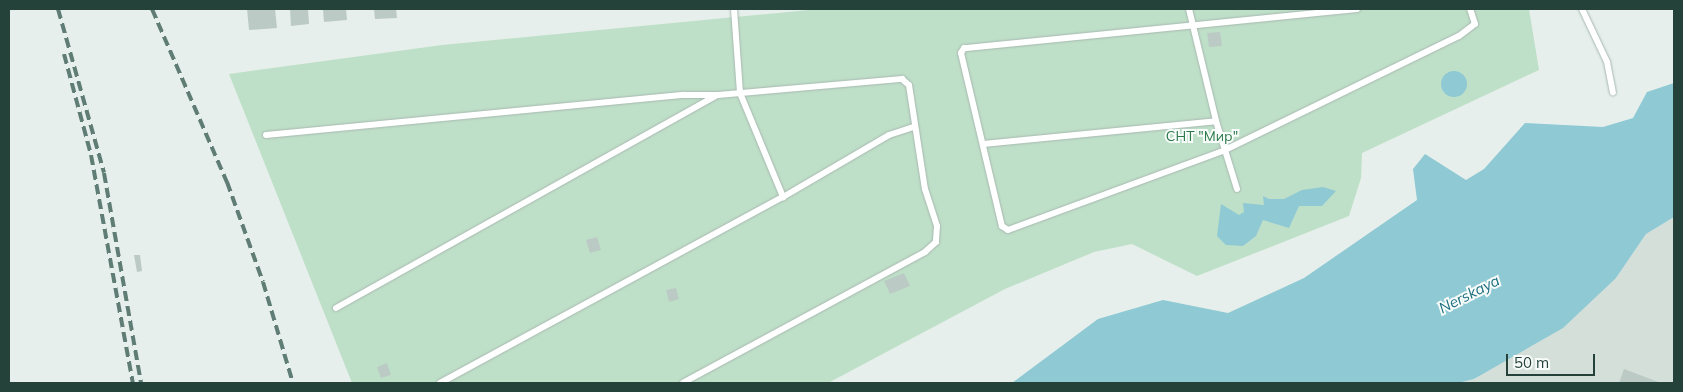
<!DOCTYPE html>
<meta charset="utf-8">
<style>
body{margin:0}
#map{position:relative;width:1683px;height:392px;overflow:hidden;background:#e6efeb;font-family:Mulish,sans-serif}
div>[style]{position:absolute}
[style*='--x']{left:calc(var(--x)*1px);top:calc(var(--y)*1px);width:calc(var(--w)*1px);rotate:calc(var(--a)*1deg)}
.built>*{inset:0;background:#d4dfda}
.green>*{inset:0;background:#bfe0c8}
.water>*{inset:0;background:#8ec9d4}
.round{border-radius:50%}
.building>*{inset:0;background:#bbcac4}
.roads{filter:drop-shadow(0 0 1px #a8b8b2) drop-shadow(0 0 1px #a8b8b2)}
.service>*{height:6px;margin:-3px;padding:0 3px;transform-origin:3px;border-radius:3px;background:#fff}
.rail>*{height:4px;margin-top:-2px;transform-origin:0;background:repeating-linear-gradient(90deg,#5f7d75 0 10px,transparent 0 15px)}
span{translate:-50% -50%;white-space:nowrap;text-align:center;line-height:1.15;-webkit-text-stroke:4px #f7fbf9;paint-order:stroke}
.park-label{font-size:14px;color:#2d7a4b}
.water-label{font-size:15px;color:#1c6f80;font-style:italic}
.frame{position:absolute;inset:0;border:10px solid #24423a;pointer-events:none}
.scale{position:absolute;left:1506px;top:354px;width:89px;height:22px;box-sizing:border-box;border:2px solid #24423a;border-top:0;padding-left:6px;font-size:15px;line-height:18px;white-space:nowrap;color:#24423a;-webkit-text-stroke:4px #f7fbf9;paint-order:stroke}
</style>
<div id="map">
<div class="built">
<div style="clip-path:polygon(1674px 217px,1674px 383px,1458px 383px,1475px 379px,1616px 278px,1646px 234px)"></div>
</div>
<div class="green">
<div style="clip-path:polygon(820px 9px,1529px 9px,1539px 70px,1362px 153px,1361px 178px,1349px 216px,1197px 276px,1132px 244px,1094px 252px,1005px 289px,828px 383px,352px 383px,229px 74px,442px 45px)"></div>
</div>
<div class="water">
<div class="round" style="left:1441px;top:71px;width:26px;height:26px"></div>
<div style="clip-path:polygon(1674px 83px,1674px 217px,1646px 234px,1616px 278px,1563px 328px,1474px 379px,1458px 383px,1012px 383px,1098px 319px,1163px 300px,1228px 313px,1304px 278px,1417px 200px,1413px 169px,1425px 154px,1466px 180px,1484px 169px,1525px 123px,1603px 127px,1633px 118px,1647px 92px)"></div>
<div style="clip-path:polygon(1323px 187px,1336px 191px,1322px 206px,1299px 206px,1289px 228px,1263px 220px,1256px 236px,1243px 246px,1226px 245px,1217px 236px,1221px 204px,1239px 215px,1244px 212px,1243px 203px,1264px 205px,1263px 196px,1269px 199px,1284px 199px,1302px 190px)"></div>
</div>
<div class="building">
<div style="clip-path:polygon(247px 9px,275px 9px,277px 28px,249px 30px)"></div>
<div style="clip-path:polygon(290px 9px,308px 9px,309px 24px,291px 26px)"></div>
<div style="clip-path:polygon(323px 9px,346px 9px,347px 20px,324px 22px)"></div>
<div style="clip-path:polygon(374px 9px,396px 9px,397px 18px,375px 19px)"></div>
<div style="clip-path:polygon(1220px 32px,1222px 46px,1209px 47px,1207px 33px)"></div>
<div style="clip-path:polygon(597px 237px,601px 250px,590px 253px,586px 240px)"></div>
<div style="clip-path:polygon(134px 255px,140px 255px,142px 271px,137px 272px)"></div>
<div style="clip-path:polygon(904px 273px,910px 286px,890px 294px,884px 281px)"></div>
<div style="clip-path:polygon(676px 288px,679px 299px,669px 302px,666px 290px)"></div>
<div style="clip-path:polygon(387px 363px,391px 375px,381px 378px,377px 367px)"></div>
<div style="clip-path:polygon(1624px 369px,1661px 383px,1619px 383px)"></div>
</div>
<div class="roads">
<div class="service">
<div style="--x:734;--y:9;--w:84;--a:85.9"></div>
<div style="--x:740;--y:93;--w:113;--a:67.5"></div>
<div style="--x:1189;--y:9;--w:115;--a:76.4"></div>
<div style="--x:1216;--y:121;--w:71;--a:72.8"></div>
<div style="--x:1357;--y:9;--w:395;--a:174.3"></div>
<div style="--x:964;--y:48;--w:6;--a:121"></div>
<div style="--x:961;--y:53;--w:178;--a:76.7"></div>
<div style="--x:1002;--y:226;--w:7;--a:34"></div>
<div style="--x:1008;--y:230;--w:231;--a:-20.2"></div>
<div style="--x:1225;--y:150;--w:260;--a:-26"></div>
<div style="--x:1459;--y:36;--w:20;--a:-37"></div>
<div style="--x:1475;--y:24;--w:16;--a:-108"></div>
<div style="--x:1582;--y:9;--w:59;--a:64.7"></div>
<div style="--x:1607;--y:62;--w:31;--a:79"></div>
<div style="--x:266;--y:135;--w:420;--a:-5.5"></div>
<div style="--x:684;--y:95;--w:34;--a:0"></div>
<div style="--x:718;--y:95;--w:185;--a:-5"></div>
<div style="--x:902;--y:79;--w:9;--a:41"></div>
<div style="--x:909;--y:85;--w:105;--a:81.3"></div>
<div style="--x:925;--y:189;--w:39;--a:72"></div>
<div style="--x:937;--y:226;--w:16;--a:94"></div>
<div style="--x:936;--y:242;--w:15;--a:138"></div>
<div style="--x:925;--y:252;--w:275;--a:151.6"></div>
<div style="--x:983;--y:144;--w:234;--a:-5.6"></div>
<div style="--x:336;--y:308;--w:435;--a:-29.2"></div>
<div style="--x:440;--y:383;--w:390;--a:-28.5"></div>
<div style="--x:783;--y:197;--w:123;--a:-30.3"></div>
<div style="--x:889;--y:135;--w:26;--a:-18"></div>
</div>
</div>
<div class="rail">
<div style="--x:58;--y:9;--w:170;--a:74.3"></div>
<div style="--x:104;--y:173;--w:213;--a:80"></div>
<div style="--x:152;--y:9;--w:189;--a:66.6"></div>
<div style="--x:227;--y:182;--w:106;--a:70.2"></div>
<div style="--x:263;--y:282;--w:105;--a:73.5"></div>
<div style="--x:64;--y:54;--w:105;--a:75"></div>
<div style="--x:91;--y:155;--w:232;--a:79.6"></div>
</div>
<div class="park-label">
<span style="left:1202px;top:136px">СНТ "Мир"</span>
</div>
<div class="water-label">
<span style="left:1469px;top:294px;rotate:-27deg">Nerskaya</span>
</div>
<div class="frame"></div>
<div class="scale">50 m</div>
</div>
